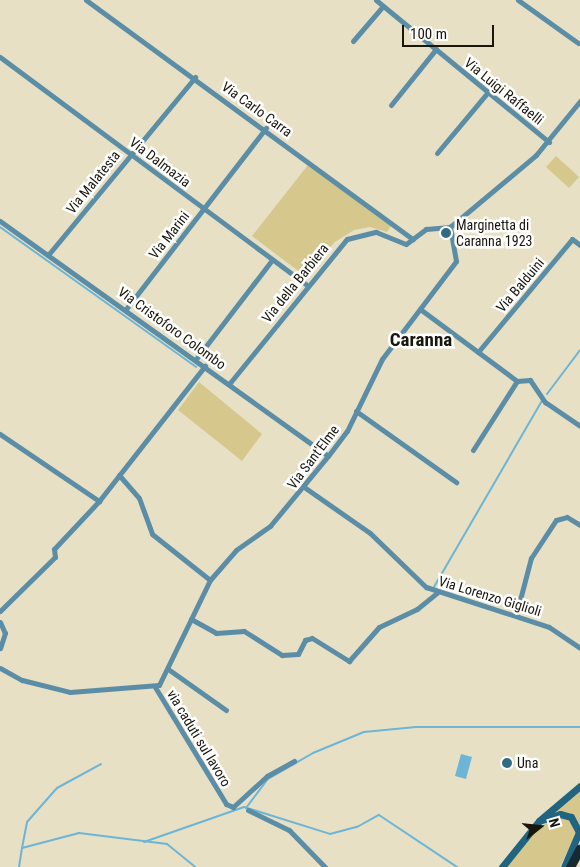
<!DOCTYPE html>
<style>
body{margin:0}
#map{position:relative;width:580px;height:867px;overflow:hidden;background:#e7e0c5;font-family:"Roboto Condensed",sans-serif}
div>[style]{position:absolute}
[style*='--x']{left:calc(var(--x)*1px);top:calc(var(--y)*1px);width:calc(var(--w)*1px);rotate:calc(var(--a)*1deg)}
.green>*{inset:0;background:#d6c78c}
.water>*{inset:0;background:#6db5d6}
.stream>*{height:2px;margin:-1px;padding:0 1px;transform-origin:1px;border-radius:1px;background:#6db5d6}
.minor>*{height:5px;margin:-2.5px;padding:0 2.5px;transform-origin:2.5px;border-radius:2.5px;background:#5b8ea6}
.secondary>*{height:7px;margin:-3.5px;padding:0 3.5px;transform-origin:3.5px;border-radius:3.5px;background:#206480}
.motorway>*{height:9px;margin:-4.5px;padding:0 4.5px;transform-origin:4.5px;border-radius:4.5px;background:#172a32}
.dots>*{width:14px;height:14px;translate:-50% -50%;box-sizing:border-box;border:2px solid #fff;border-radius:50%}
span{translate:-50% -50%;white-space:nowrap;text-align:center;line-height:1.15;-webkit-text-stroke:5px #fff;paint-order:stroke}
.street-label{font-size:14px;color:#19160c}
.poi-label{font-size:14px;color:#19160c}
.left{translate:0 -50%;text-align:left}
.district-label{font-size:19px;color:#19160c;font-weight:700}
.north{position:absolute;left:515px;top:802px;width:50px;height:50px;-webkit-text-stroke:4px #fff;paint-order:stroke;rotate:74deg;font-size:14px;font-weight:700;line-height:20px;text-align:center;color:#19160c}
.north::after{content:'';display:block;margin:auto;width:18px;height:22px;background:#19160c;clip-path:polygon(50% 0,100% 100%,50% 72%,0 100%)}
.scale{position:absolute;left:402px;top:25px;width:92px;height:22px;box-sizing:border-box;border:2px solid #19160c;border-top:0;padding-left:6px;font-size:15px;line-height:18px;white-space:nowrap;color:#19160c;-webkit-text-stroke:4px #fff;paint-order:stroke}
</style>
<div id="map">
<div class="green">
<div style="clip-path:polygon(556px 156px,579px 177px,569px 188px,546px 167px)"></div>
<div style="clip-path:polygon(308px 165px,391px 226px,387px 232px,370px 227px,354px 230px,335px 242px,305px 276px,252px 236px)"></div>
<div style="clip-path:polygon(199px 382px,262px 434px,242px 461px,178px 410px)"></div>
<div style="clip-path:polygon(580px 791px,580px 829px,577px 822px,552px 814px)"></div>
<div style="clip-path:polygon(558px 817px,568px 819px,577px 832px,560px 867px,506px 867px,541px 826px)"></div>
</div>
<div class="water">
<div style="clip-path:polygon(461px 754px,472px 757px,466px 779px,455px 776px)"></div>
</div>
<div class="stream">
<div style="--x:0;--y:227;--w:241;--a:35.5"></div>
<div style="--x:547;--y:394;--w:55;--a:-53.1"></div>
<div style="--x:434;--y:587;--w:215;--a:-59.9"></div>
<div style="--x:246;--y:808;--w:36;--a:-53"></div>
<div style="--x:268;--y:779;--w:52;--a:-30"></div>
<div style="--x:313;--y:753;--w:55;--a:-22.4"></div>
<div style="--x:364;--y:732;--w:52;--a:-5.5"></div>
<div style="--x:416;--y:727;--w:164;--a:0"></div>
<div style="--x:144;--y:842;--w:106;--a:-19.3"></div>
<div style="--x:244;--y:807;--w:90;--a:17.4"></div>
<div style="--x:330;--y:834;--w:28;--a:-15"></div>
<div style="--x:357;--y:827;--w:25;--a:-29"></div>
<div style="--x:379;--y:815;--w:94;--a:33.7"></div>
<div style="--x:22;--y:848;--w:26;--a:-79"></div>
<div style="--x:27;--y:822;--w:45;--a:-48.6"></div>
<div style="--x:57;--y:788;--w:50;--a:-28.6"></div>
<div style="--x:19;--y:867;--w:19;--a:-81"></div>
<div style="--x:22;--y:848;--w:59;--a:-14.7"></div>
<div style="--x:79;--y:833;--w:89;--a:7.1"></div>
<div style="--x:167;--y:844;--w:36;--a:39"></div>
</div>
<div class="minor">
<div style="--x:86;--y:0;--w:405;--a:36.2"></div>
<div style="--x:376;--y:0;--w:224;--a:39.4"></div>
<div style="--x:518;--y:0;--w:74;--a:35.6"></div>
<div style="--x:353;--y:41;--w:46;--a:-49.4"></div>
<div style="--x:0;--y:57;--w:381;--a:36.6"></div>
<div style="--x:391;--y:105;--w:72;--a:-51.2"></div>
<div style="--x:437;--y:153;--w:80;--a:-50.1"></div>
<div style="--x:0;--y:221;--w:403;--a:35.6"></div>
<div style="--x:48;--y:255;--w:231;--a:-50.4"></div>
<div style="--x:126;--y:309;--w:229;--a:-52.3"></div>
<div style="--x:420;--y:309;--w:121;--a:36.6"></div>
<div style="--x:517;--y:381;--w:13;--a:-4"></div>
<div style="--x:530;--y:380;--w:27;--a:56"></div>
<div style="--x:545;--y:402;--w:42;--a:34.4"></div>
<div style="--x:478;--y:352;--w:147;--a:-50.2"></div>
<div style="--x:572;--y:239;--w:10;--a:37"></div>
<div style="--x:196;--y:359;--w:125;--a:-52.5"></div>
<div style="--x:229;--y:384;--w:187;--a:-50.9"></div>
<div style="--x:347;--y:239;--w:30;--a:-14"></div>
<div style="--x:376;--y:232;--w:32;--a:22"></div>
<div style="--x:406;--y:244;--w:25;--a:-37"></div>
<div style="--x:426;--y:229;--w:24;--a:-5"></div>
<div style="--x:450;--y:227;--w:112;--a:-39.9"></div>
<div style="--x:536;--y:155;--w:70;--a:-50.8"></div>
<div style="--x:356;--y:411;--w:123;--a:35.4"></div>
<div style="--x:0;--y:434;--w:120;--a:34.1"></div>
<div style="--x:473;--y:450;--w:82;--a:-57.5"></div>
<div style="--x:119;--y:475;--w:30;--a:49"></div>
<div style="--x:139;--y:498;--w:38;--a:70"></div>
<div style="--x:152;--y:534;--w:74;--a:38.4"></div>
<div style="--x:304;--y:487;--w:80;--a:34.9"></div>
<div style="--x:370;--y:533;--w:78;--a:44"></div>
<div style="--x:426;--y:587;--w:129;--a:18"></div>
<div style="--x:549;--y:627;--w:37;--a:34"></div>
<div style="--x:0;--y:611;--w:77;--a:-44.5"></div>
<div style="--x:55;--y:557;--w:8;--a:-97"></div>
<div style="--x:54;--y:549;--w:66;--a:-46.8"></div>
<div style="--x:99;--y:501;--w:172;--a:-51.9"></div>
<div style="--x:516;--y:615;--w:59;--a:-75.3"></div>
<div style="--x:531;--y:558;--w:45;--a:-56.7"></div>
<div style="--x:556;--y:520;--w:11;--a:-15"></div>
<div style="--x:567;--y:517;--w:15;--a:32"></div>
<div style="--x:191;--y:619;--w:29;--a:29"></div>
<div style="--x:216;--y:633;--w:28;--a:-4"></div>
<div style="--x:244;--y:631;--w:45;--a:32.3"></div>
<div style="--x:282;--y:655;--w:16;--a:-4"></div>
<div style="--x:298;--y:654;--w:16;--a:-63"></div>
<div style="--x:305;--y:640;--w:7;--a:-16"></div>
<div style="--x:312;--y:638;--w:44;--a:31.9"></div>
<div style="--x:349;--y:661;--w:45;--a:-48.6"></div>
<div style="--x:379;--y:627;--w:42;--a:-25.3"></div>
<div style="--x:417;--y:609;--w:26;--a:-39"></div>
<div style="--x:0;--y:622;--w:12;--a:66"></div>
<div style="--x:5;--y:633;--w:16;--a:108"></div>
<div style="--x:0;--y:668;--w:25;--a:29"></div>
<div style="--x:22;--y:680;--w:49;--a:14"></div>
<div style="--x:70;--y:692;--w:89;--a:-4.5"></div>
<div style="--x:159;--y:685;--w:117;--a:-64.1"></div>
<div style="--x:210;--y:580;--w:40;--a:-49"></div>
<div style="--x:236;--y:550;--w:42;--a:-35.2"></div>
<div style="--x:270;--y:526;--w:91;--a:-50.4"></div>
<div style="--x:328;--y:456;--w:31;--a:-53"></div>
<div style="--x:347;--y:431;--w:80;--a:-64.1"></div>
<div style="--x:382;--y:359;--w:123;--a:-52.9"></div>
<div style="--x:456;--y:261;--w:35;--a:-100"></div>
<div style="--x:168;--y:669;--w:71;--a:35.3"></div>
<div style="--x:155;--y:687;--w:137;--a:58.7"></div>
<div style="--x:226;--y:804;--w:8;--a:23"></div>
<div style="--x:233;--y:807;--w:46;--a:-42.4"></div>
<div style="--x:267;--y:776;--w:31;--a:-29"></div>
<div style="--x:248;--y:810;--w:46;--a:26"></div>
<div style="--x:289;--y:830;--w:52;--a:45.8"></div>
</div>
<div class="secondary">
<div style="--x:540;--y:820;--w:52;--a:-40.4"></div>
<div style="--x:502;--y:867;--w:59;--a:-51.2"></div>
<div style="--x:539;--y:821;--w:22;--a:-18"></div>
<div style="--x:560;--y:814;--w:11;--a:15"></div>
<div style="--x:571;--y:817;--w:17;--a:62"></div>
<div style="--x:579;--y:832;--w:38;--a:113"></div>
</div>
<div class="motorway">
<div style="--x:570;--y:867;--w:21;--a:-62"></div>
</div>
<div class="dots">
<div style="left:446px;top:233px;background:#316b84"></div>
<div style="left:507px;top:763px;background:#316b84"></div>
</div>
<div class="street-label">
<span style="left:504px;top:91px;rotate:39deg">Via Luigi Raffaelli</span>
<span style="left:257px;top:109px;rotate:36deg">Via Carlo Carra</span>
<span style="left:160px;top:162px;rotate:37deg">Via Dalmazia</span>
<span style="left:93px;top:182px;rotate:-51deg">Via Malatesta</span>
<span style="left:169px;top:235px;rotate:-52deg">Via Marini</span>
<span style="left:295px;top:283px;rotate:-51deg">Via della Barbiera</span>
<span style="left:520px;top:285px;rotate:-50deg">Via Balduini</span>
<span style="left:172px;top:328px;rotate:36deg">Via Cristoforo Colombo</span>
<span style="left:313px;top:457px;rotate:-53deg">Via Sant'Elme</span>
<span style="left:490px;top:596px;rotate:17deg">Via Lorenzo Giglioli</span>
<span style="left:199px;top:738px;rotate:59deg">via caduti sul lavoro</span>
</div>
<div class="poi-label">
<span class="left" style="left:456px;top:233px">Marginetta di<br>Caranna 1923</span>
<span class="left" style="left:517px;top:763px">Una</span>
</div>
<div class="district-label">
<span style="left:421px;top:340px">Caranna</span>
</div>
<div class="north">N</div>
<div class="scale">100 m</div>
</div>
